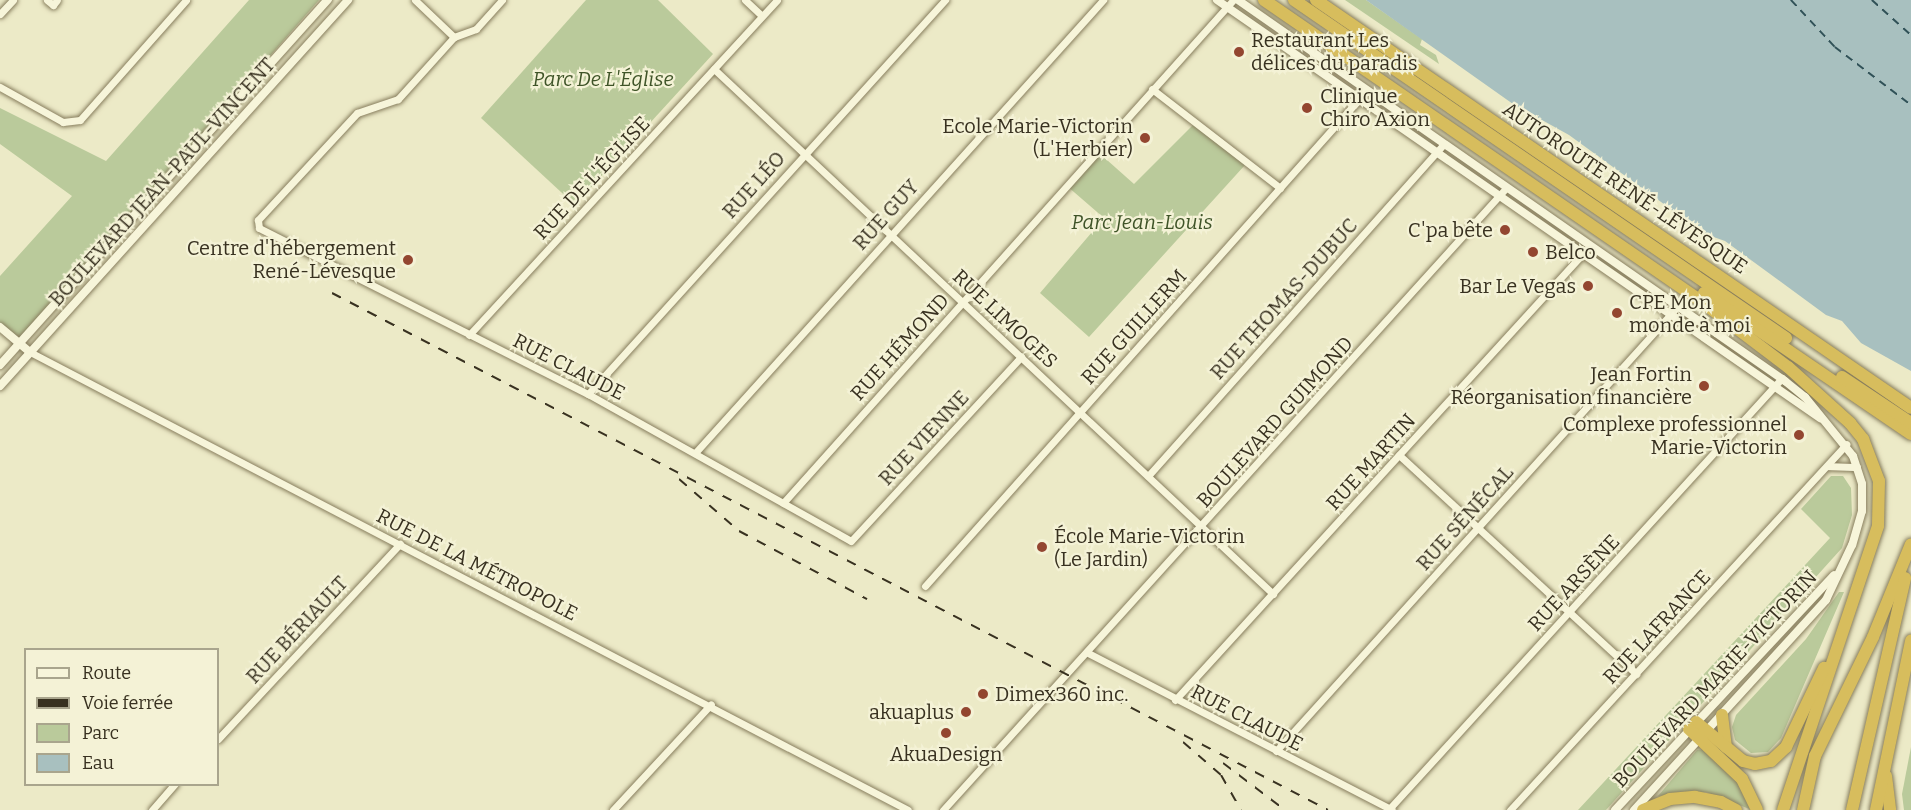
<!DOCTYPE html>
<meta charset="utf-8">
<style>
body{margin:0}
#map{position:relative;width:1911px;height:810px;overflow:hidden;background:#eceac7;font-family:Bitter,serif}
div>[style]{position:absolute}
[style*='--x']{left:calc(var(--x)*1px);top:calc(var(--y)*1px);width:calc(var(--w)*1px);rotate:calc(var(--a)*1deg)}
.green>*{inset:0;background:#baca9b}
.water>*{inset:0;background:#a8c0bf}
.ferry>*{height:1.5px;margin-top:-0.75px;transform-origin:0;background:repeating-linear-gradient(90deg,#305157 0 8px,transparent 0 14px)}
.roads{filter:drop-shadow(0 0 2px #877d5d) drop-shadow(0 0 2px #877d5d)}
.minor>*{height:7px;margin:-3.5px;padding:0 3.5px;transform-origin:3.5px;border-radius:3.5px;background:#f7f5da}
.tertiary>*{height:8px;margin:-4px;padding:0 4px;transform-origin:4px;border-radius:4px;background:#f7f5da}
.motorway>*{height:12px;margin:-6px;padding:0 6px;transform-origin:6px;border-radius:6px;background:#d7bd5d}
.rail>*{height:2px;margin-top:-1px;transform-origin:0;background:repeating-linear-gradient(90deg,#383120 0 10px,transparent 0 20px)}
.dots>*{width:16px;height:16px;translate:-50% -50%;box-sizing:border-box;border:3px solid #f4f2d6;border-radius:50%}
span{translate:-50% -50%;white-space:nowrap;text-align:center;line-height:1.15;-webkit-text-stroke:4.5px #f4f2d6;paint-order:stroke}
.poi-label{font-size:20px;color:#383120}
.left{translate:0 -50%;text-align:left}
.right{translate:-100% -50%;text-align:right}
.park-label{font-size:20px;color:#3f5428;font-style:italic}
.street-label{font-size:20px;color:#383120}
.legend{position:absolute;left:24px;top:648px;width:195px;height:138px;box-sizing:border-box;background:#f4f2d6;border:2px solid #a9a58d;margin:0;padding:8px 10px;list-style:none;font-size:18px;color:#383120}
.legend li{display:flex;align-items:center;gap:12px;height:30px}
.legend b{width:30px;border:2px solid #a9a58d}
</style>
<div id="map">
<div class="green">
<div style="clip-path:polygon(249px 0,319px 0,19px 343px,0 327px,0 276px,72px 196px,0 144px,0 108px,106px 161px)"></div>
<div style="clip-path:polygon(586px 0,658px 0,713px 54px,575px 205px,481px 118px)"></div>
<div style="clip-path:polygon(1345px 0,1366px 0,1422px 39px,1420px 45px,1436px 55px,1439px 64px)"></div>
<div style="clip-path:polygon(1193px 125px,1245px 165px,1089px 337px,1040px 293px,1104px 218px,1067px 186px,1098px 152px,1134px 184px)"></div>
<div style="clip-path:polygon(1831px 476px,1843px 476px,1851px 488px,1852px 515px,1842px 548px,1606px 810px,1578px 810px,1830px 538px,1801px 509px)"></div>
<div style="clip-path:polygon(1839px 592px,1844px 592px,1781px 738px,1768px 752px,1751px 753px,1735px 740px,1732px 727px,1736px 715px,1806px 639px)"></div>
<div style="clip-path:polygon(1911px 747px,1911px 810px,1904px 810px,1902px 794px)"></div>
<div style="clip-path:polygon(1704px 749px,1736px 780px,1752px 810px,1706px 792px,1658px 796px,1697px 750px)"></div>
</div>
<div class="water">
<div style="clip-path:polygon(1366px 0,1911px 0,1911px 371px,1861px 343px,1842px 321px,1826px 315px,1725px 241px,1705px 234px,1569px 135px,1513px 104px)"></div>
</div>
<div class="ferry">
<div style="--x:1791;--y:0;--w:64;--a:46.9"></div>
<div style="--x:1835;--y:47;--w:96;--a:37.3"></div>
<div style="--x:1872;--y:0;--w:52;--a:41.9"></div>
</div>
<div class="roads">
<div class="minor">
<div style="--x:47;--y:0;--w:8;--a:40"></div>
<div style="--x:53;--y:5;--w:6;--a:-51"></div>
<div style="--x:415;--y:0;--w:54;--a:43.5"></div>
<div style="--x:502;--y:0;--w:39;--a:132"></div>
<div style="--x:476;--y:29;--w:23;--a:160"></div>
<div style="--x:454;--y:37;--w:84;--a:132.1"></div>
<div style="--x:398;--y:99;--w:43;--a:161.1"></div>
<div style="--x:357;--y:113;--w:146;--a:132.8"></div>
<div style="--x:258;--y:220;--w:8;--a:83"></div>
<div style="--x:259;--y:228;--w:369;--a:26.8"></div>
<div style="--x:588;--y:394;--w:301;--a:29.2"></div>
<div style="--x:851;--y:541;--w:251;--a:-47.3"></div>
<div style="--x:745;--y:0;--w:23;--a:43"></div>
<div style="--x:0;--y:14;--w:19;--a:-47"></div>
<div style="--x:714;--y:69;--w:767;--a:43.2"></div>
<div style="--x:0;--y:87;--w:72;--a:29.1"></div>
<div style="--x:63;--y:122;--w:17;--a:-7"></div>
<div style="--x:80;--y:120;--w:160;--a:-48.5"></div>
<div style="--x:1152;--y:89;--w:162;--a:37.7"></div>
<div style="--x:469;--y:335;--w:455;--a:-47.4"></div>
<div style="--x:30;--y:352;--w:990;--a:27.55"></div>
<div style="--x:588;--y:394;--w:532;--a:-47.82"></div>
<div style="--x:695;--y:453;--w:610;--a:-47.99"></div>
<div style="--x:1399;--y:455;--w:323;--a:42.7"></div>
<div style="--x:1828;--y:466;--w:29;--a:2"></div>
<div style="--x:1148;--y:476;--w:445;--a:-48.3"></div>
<div style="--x:783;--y:503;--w:675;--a:-48.18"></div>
<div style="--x:925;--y:586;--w:664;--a:-48.29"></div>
<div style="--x:1088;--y:653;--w:342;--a:27.3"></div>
<div style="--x:1175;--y:700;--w:609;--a:-47.59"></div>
<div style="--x:218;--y:739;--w:267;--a:-47"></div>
<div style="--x:1276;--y:751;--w:600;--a:-47.91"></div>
<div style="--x:1390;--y:808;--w:582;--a:-47.65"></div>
<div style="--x:152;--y:810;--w:35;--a:-49"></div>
<div style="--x:613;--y:810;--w:144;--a:-47.2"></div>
<div style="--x:943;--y:810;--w:840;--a:-47.85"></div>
<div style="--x:1510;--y:810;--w:497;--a:-47.4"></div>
</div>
<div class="tertiary">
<div style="--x:1217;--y:0;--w:734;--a:34.73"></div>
<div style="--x:1238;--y:0;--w:667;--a:34.86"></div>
<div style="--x:1785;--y:381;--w:26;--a:39"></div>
<div style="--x:1805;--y:397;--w:76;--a:50.9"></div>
<div style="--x:1853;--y:456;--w:29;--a:72"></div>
<div style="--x:1862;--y:484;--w:27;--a:90"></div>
<div style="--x:1862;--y:511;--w:35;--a:106"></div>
<div style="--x:1852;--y:545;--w:61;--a:115.3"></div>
<div style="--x:1826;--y:600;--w:285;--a:132.4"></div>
<div style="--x:0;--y:327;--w:39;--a:40"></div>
<div style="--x:0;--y:365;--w:491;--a:-48.1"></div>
<div style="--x:0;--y:386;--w:520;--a:-47.96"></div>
<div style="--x:1615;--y:810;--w:321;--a:-47"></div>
</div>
<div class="motorway">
<div style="--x:1264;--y:0;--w:527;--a:34.56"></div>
<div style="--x:1698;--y:299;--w:113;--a:37.1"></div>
<div style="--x:1788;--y:367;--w:84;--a:42.1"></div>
<div style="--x:1850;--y:423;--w:21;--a:51"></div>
<div style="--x:1863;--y:439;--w:45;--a:69.1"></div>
<div style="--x:1879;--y:481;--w:45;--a:91.3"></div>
<div style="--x:1878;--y:526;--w:299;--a:108.5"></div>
<div style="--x:1294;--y:0;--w:597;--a:34.49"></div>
<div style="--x:1316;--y:0;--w:721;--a:34.44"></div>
<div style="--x:1704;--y:293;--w:250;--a:34.3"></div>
<div style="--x:1842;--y:377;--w:83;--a:33.7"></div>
<div style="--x:1722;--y:715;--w:32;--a:83"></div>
<div style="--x:1696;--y:722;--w:61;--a:39.7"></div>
<div style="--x:1743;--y:761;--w:12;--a:14"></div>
<div style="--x:1755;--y:764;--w:16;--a:-11"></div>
<div style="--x:1771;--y:761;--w:21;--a:-43"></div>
<div style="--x:1786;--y:747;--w:88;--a:-64.3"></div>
<div style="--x:1689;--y:729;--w:73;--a:43.3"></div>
<div style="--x:1742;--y:779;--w:34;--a:64"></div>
<div style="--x:1886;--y:776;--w:34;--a:83"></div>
<div style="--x:1643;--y:810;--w:29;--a:-22"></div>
<div style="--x:1670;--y:799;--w:25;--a:-5"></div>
<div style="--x:1695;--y:797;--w:26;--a:11"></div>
<div style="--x:1721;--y:802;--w:17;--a:28"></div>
<div style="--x:1803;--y:810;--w:55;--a:-77.5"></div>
<div style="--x:1815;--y:756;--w:132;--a:-64"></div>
<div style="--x:1873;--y:637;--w:100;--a:-67.8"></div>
<div style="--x:1852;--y:810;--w:238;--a:-77.1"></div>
<div style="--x:1876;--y:810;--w:173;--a:-78.3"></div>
</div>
</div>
<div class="rail">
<div style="--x:332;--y:293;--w:1122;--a:27.43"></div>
<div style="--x:679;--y:479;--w:79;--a:40.9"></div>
<div style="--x:739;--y:531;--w:145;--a:28"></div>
<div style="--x:1183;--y:742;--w:50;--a:41"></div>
<div style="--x:1221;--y:775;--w:40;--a:60.3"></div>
<div style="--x:1223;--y:763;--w:78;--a:37.2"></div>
</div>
<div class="dots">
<div style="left:1239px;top:52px;background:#934630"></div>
<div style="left:1307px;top:108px;background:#934630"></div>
<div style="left:1145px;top:138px;background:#934630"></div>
<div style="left:1505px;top:230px;background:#934630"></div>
<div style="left:1533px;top:252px;background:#934630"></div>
<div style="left:408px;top:260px;background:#934630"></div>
<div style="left:1588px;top:286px;background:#934630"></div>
<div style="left:1617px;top:313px;background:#934630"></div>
<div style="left:1704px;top:386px;background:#934630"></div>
<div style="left:1799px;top:435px;background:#934630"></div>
<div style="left:1042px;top:547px;background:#934630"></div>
<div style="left:983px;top:694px;background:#934630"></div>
<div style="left:966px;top:712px;background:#934630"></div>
<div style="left:946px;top:733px;background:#934630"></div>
</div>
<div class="poi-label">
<span class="left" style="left:1251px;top:52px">Restaurant Les<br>délices du paradis</span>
<span class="left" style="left:1320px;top:108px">Clinique<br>Chiro Axion</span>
<span class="right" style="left:1133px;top:138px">Ecole Marie-Victorin<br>(L'Herbier)</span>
<span class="right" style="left:1493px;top:230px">C'pa bête</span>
<span class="right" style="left:396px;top:260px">Centre d'hébergement<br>René-Lévesque</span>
<span class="left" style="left:1545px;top:252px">Belco</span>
<span class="right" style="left:1576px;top:286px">Bar Le Vegas</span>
<span class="left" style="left:1629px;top:314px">CPE Mon<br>monde à moi</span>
<span class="right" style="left:1692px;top:386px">Jean Fortin<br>Réorganisation financière</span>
<span class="right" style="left:1787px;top:436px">Complexe professionnel<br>Marie-Victorin</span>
<span class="left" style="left:1054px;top:548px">École Marie-Victorin<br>(Le Jardin)</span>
<span class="left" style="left:995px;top:694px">Dimex360 inc.</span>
<span class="right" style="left:954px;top:712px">akuaplus</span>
<span style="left:946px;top:754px">AkuaDesign</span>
</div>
<div class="park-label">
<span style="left:603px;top:79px">Parc De L'Église</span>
<span style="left:1142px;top:222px">Parc Jean-Louis</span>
</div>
<div class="street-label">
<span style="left:592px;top:178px;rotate:-47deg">RUE DE L'ÉGLISE</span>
<span style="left:162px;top:182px;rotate:-48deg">BOULEVARD JEAN-PAUL-VINCENT</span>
<span style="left:754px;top:185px;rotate:-48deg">RUE LÉO</span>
<span style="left:1625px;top:188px;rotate:34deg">AUTOROUTE RENÉ-LÉVESQUE</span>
<span style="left:886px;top:215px;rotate:-48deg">RUE GUY</span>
<span style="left:1284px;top:299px;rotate:-48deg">RUE THOMAS-DUBUC</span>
<span style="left:1005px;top:319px;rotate:43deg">RUE LIMOGES</span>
<span style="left:1134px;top:327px;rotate:-48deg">RUE GUILLERM</span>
<span style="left:900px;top:347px;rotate:-48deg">RUE HÉMOND</span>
<span style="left:569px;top:367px;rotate:27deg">RUE CLAUDE</span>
<span style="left:1275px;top:422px;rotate:-48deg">BOULEVARD GUIMOND</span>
<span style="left:924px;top:438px;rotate:-47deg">RUE VIENNE</span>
<span style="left:1371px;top:462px;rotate:-48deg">RUE MARTIN</span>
<span style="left:1465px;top:518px;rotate:-48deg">RUE SÉNÉCAL</span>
<span style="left:477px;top:565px;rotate:27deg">RUE DE LA MÉTROPOLE</span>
<span style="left:1574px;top:583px;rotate:-47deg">RUE ARSÈNE</span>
<span style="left:1657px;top:627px;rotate:-47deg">RUE LAFRANCE</span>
<span style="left:297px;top:630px;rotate:-47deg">RUE BÉRIAULT</span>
<span style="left:1715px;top:679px;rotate:-47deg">BOULEVARD MARIE-VICTORIN</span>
<span style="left:1247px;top:718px;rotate:27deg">RUE CLAUDE</span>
</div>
<ul class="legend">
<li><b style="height:8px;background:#f7f5da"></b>Route</li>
<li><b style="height:8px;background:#383120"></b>Voie ferrée</li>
<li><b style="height:16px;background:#baca9b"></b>Parc</li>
<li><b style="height:16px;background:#a8c0bf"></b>Eau</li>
</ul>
</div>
